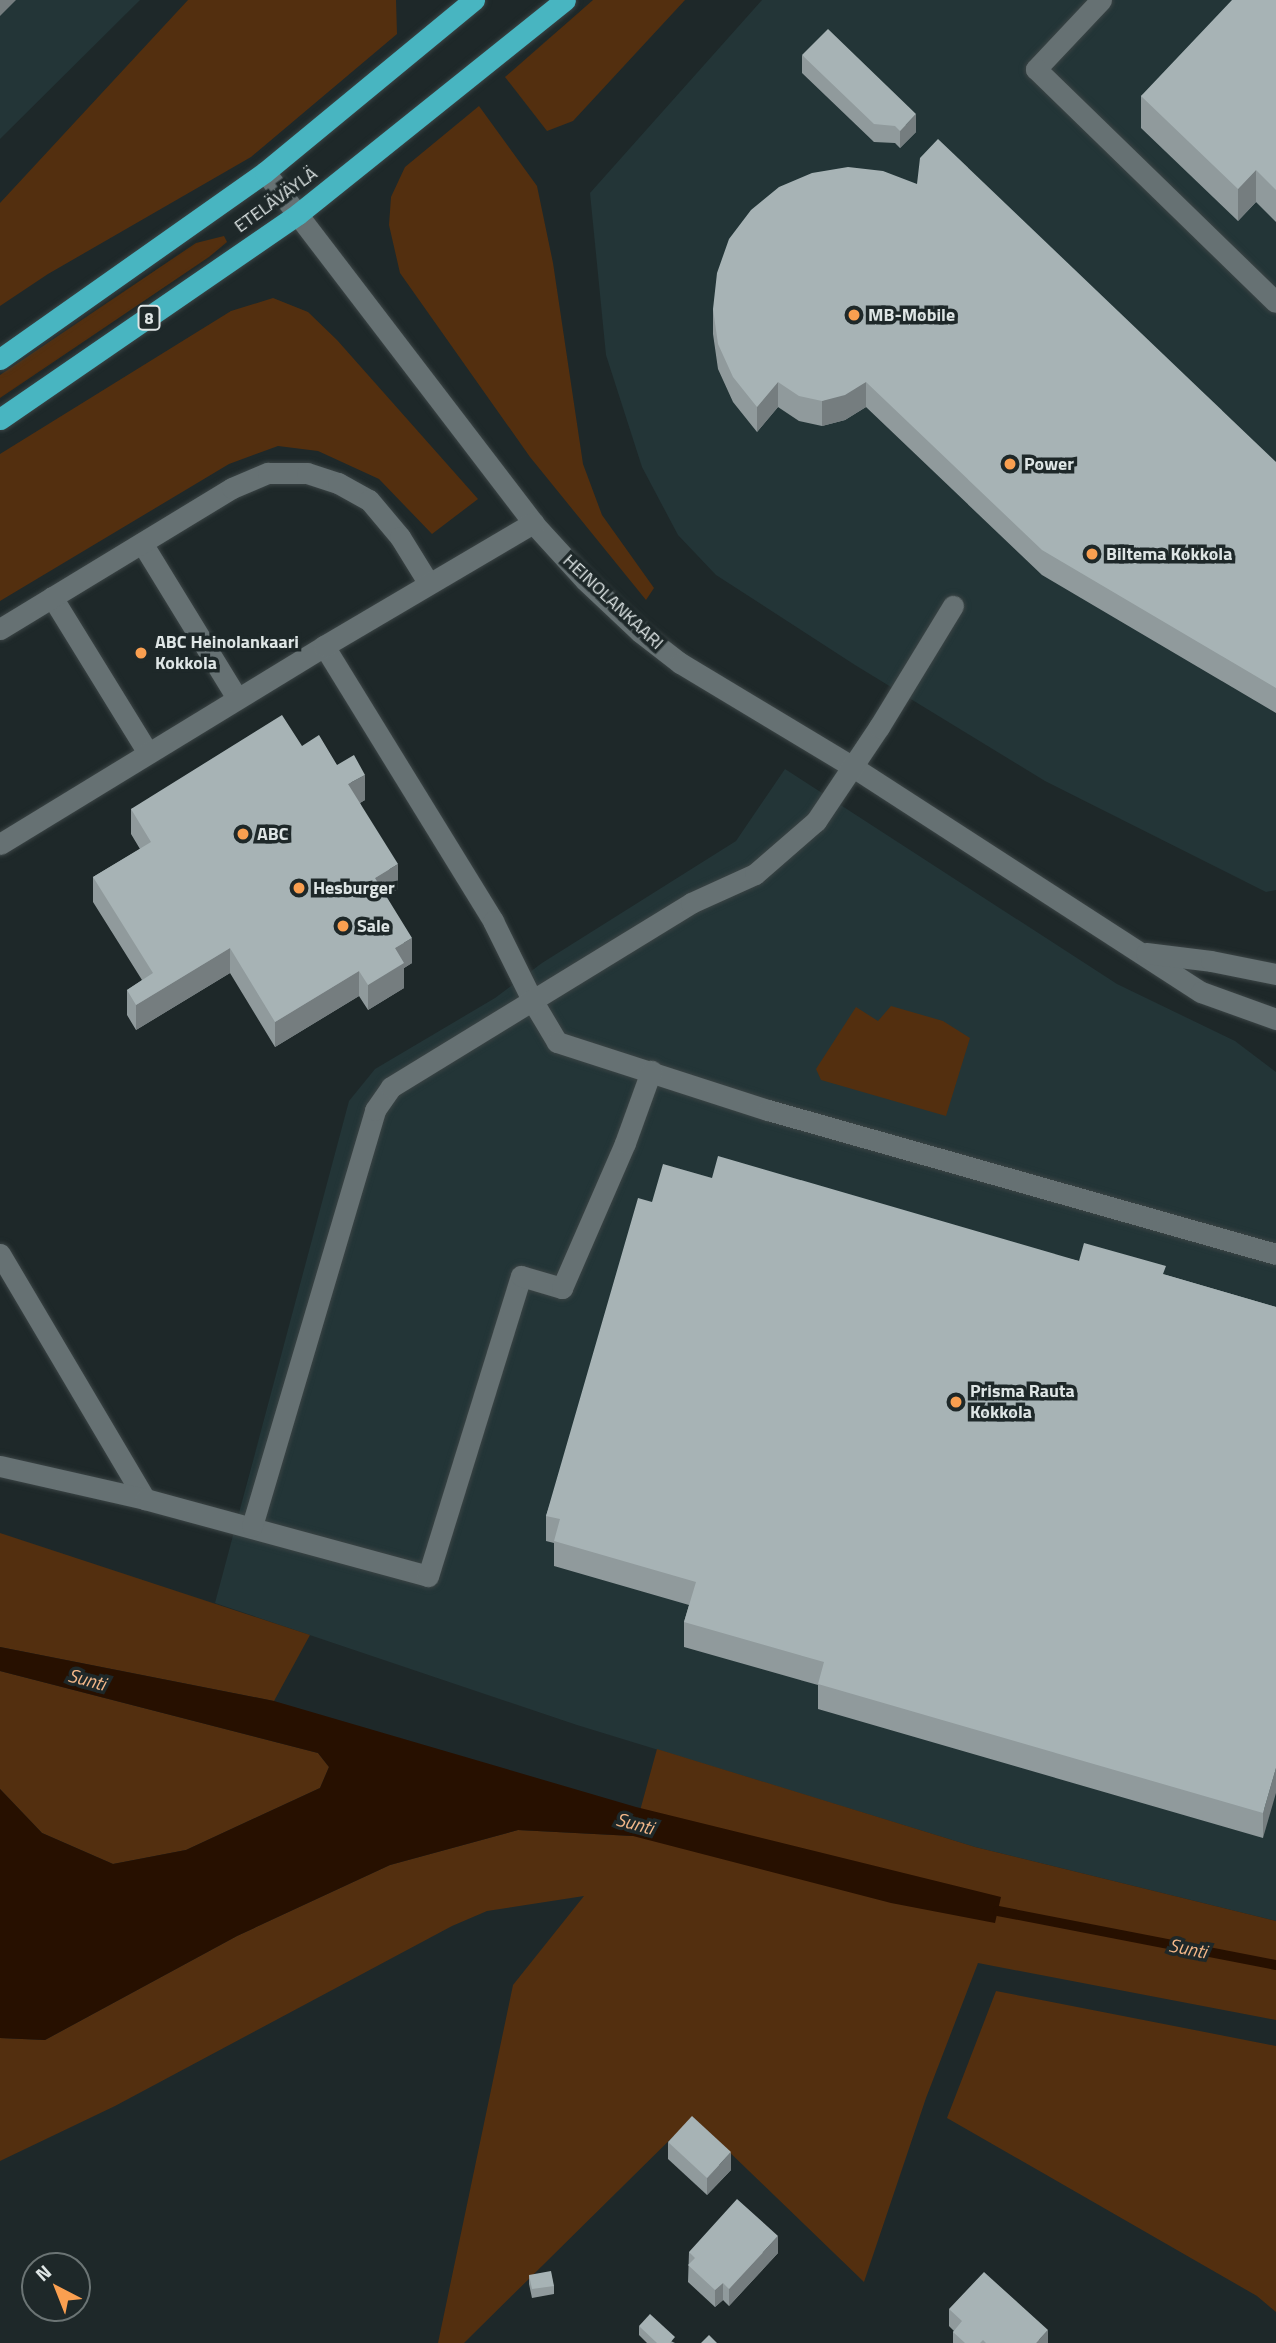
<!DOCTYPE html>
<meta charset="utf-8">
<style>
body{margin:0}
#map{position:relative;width:1276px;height:2343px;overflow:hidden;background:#1e2829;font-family:"Titillium Web",sans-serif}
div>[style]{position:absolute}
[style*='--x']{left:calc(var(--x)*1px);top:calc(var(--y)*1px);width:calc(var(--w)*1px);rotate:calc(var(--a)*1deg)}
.built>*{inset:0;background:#233537}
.green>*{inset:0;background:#532f0f}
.water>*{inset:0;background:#271000}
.stream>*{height:10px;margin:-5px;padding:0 5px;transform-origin:5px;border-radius:5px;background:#271000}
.roads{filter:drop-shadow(0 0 2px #3b4445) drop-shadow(0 0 2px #3b4445)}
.minor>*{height:21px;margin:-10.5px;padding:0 10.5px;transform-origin:10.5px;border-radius:10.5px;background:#667173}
.highway>*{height:21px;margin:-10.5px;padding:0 10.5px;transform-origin:10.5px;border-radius:10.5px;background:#48b5c1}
.wall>*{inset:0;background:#909a9c}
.shaded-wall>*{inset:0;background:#757d7f}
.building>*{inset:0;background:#a7b3b5}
.dots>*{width:19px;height:19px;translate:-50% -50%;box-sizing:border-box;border:4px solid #1e2829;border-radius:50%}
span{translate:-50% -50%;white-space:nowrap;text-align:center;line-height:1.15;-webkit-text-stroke:7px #1e2829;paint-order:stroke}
.shield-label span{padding:2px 5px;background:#1e2829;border:2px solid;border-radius:5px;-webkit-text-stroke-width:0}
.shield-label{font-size:16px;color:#dee5e5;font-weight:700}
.street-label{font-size:18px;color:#dee5e5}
.poi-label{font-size:18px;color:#dee5e5;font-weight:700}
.left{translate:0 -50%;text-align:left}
.water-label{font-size:19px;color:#f2b789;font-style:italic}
.north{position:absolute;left:21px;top:2252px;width:70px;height:70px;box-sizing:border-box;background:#1e2829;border:2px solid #6b7474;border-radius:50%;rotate:318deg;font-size:19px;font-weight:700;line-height:28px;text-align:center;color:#dee5e5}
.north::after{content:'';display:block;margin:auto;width:24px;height:32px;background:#fa9f50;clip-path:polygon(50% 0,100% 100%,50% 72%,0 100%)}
</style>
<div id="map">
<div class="built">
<div style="clip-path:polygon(0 0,140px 0,0 139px)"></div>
<div style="clip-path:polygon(762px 0,1276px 0,1276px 890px,1266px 892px,1045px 781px,855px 665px,716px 575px,678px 535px,642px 467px,606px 355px,590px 193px)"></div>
<div style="clip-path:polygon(785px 769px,1117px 984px,1235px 1041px,1276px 1072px,1276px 1921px,975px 1847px,577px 1725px,215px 1603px,349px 1101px,375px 1069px,495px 998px,542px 963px,736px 841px)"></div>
</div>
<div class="green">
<div style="clip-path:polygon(188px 0,396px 0,397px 34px,251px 157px,48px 274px,0 306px,0 203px)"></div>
<div style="clip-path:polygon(593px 0,685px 0,573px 121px,547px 131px,505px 77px)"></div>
<div style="clip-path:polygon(479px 106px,537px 186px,553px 263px,583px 464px,602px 515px,654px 588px,646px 600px,530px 457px,400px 273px,389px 225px,391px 197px,405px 167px)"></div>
<div style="clip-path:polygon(224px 236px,227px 242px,209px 257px,0 398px,0 375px,196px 243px)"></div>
<div style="clip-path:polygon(273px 298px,308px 312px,337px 340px,478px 499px,432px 534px,379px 479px,318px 451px,278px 446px,229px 464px,0 601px,0 454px,231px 311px)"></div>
<div style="clip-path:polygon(891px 1006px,943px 1021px,970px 1038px,946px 1116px,821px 1080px,816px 1069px,856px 1007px,878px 1021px)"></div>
<div style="clip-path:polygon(0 1533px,310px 1635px,274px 1701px,0 1647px)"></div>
<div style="clip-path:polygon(0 1671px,318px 1753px,329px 1767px,320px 1788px,186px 1850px,113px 1864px,42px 1833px,0 1789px)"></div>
<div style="clip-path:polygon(657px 1749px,975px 1847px,1276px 1921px,1276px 2020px,978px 1963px,926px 2098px,864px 2282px,693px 2117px,464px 2343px,438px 2343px,513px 1985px,584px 1896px,487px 1911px,452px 1926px,115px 2106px,0 2161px,0 2038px,45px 2040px,237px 1936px,390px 1865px,518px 1830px,633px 1836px)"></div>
<div style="clip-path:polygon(996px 1991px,1276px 2046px,1276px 2312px,1257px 2296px,947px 2118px)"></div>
</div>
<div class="water">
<div style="clip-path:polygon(0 1647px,274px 1701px,636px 1807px,1001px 1897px,995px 1923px,891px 1903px,633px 1836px,518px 1830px,390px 1865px,237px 1936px,45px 2040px,0 2038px,0 1789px,42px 1833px,113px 1864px,186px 1850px,320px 1788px,329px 1767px,318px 1753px,0 1671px)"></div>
</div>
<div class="stream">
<div style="--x:998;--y:1911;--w:283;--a:11"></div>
</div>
<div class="roads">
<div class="minor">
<div style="--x:1101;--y:0;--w:95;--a:133.3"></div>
<div style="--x:1036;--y:69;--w:334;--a:44.2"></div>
<div style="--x:265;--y:172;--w:442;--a:52.6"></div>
<div style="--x:533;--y:523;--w:77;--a:47.6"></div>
<div style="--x:585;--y:580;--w:76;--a:43.4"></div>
<div style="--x:640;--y:632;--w:51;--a:37.8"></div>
<div style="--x:680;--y:663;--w:202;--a:31"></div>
<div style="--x:853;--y:767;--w:414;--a:32.9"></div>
<div style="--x:1201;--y:992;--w:80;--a:19.8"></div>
<div style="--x:142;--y:543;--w:182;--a:58.5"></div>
<div style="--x:52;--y:597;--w:183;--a:58.4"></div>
<div style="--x:0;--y:629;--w:271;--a:-31.3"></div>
<div style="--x:232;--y:488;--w:39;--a:-23"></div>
<div style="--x:268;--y:473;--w:39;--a:0"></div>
<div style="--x:307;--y:473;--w:33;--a:18"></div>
<div style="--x:338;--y:483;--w:35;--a:29"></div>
<div style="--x:369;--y:500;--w:48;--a:50"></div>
<div style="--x:400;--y:537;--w:55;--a:58.3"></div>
<div style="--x:324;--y:646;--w:323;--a:58.4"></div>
<div style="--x:493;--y:921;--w:88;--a:63.7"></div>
<div style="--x:532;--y:1000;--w:49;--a:59.2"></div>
<div style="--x:557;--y:1042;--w:222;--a:17.9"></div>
<div style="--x:768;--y:1110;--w:528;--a:15.83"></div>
<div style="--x:0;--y:844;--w:380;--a:-31.4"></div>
<div style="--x:324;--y:646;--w:243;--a:-30.5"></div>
<div style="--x:1146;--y:953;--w:65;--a:7"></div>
<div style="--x:1211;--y:961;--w:66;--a:11.3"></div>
<div style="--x:0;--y:1254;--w:285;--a:59.4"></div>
<div style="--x:0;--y:1466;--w:149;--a:12.8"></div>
<div style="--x:145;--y:1499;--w:293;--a:15.2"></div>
<div style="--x:428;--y:1576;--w:314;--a:-72.8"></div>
<div style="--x:521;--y:1276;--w:43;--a:16.3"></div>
<div style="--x:562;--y:1288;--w:158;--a:-66.5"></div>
<div style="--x:625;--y:1143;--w:77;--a:-70.1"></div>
<div style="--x:252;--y:1526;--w:434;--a:-73.5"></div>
<div style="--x:375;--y:1110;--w:28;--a:-55"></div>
<div style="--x:391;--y:1087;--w:352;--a:-31.5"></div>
<div style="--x:691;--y:903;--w:70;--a:-24.4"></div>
<div style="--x:755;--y:874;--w:81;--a:-41"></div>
<div style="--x:816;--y:821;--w:113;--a:-56.2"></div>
<div style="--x:879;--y:727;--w:142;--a:-58.6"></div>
</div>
<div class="highway">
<div style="--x:0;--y:359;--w:324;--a:-35.2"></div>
<div style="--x:265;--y:172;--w:271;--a:-39.5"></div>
<div style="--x:0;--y:419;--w:362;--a:-34.5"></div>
<div style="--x:298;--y:214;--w:342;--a:-38.7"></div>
</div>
</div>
<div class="wall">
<div style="clip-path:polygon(1276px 0,1276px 222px,1256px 202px,1238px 221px,1141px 128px,1141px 96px)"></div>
<div style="clip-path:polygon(802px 55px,916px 132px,900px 148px,895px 143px,874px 142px,802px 73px)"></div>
<div style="clip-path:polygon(713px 309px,1276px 462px,1276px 713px,1042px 575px,866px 407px,845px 420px,822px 426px,799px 421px,778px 407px,757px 432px,733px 402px,718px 369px,713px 334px)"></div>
<div style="clip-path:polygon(302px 746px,337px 765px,365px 800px,360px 803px,398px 889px,386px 896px,412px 963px,404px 968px,404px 988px,368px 1010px,359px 996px,275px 1047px,230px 973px,136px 1030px,127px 1015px,127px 990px,142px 980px,93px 902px,93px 877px,140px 849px,131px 834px,131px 809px)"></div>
<div style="clip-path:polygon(712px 1178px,1079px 1261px,1166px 1275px,1276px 1307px,1263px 1838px,818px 1709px,818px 1685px,684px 1647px,684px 1622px,689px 1605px,554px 1566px,554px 1543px,546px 1541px,546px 1516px,652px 1202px)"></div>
<div style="clip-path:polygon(668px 2142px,731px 2170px,707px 2195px,668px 2159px)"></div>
<div style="clip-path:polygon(689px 2252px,778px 2253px,729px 2306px,723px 2300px,715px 2307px,688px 2282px)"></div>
<div style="clip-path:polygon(529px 2275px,554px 2286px,554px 2294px,532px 2298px,529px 2284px)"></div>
<div style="clip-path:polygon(949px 2309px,1048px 2343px,953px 2343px,953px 2332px,954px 2331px,949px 2326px)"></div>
<div style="clip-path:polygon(639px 2326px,675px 2343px,647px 2343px,639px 2335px)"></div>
</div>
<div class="shaded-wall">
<div style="clip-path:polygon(0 0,16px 0,0 16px)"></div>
<div style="clip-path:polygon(916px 114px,916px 132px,900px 148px,900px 131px)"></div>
<div style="clip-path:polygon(1256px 170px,1256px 202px,1238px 221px,1238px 189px)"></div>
<div style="clip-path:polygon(778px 382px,778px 407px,757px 432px,757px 407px)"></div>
<div style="clip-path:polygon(866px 382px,866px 407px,845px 420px,822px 426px,822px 401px)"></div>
<div style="clip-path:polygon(365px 775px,365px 800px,348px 809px,348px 784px)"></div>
<div style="clip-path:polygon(398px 864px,398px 889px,375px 903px,375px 878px)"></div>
<div style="clip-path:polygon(412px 938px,412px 963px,404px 968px,404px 988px,368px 1010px,368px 985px,395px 948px)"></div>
<div style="clip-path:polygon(230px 948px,230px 973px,136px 1030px,136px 1005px)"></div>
<div style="clip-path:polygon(359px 971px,359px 996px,275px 1047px,275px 1022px)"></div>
<div style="clip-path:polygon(1276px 1768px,1276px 1793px,1263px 1838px,1263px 1813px)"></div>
<div style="clip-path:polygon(731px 2152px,731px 2170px,707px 2195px,707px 2178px)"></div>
<div style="clip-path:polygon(778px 2236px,778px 2253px,729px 2306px,729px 2289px)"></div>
<div style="clip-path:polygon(723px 2283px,723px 2300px,715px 2307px,715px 2290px)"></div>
<div style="clip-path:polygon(1048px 2330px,1048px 2343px,1036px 2343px)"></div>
</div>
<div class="building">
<div style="clip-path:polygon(1232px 0,1276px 0,1276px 190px,1256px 170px,1238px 189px,1141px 96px)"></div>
<div style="clip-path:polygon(828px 29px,916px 114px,900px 131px,895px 126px,874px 124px,802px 55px)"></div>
<div style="clip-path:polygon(938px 139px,1276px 462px,1276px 688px,1042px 550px,866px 382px,845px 395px,822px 401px,799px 396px,778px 382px,757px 407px,733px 377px,718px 344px,713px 309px,717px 273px,729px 239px,751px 210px,779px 187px,812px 173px,848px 167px,883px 171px,917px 184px,920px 158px)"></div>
<div style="clip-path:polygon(282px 715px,302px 746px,319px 735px,337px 765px,354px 755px,365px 775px,348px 784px,398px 864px,375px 878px,412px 938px,395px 948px,404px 963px,368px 985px,359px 971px,275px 1022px,230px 948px,136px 1005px,127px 990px,153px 973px,93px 877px,151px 842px,131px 809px)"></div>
<div style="clip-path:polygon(718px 1156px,1079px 1261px,1084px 1243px,1166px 1266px,1163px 1274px,1276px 1307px,1276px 1768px,1263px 1813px,818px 1684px,824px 1662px,684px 1622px,696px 1582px,554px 1541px,560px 1519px,546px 1516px,638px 1198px,652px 1202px,663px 1164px,712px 1178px)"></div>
<div style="clip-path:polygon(692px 2116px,731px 2152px,707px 2178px,668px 2142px)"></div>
<div style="clip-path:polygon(737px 2199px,778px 2236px,729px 2289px,723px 2283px,715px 2290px,688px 2265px,695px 2258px,689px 2252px)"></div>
<div style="clip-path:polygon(551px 2271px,554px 2286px,532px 2289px,529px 2275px)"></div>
<div style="clip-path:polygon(984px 2272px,1048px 2330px,1036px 2343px,986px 2343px,983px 2340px,980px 2343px,965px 2343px,953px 2332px,962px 2321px,949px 2309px)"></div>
<div style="clip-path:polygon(650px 2314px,675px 2337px,670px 2343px,657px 2343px,639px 2326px)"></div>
<div style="clip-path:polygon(709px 2335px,717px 2343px,701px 2343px)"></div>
</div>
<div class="dots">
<div style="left:854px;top:315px;background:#fa9f50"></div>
<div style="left:1010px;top:464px;background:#fa9f50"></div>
<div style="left:1092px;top:554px;background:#fa9f50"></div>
<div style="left:141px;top:653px;background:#fa9f50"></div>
<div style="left:243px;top:834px;background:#fa9f50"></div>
<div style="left:299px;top:888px;background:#fa9f50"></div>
<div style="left:343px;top:926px;background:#fa9f50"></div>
<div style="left:956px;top:1402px;background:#fa9f50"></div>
</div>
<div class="shield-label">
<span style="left:149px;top:318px">8</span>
</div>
<div class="street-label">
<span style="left:276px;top:200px;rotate:-36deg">ETELÄVÄYLÄ</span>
<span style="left:613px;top:602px;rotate:43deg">HEINOLANKAARI</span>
</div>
<div class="poi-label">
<span class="left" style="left:868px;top:315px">MB-Mobile</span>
<span class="left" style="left:1024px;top:464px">Power</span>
<span class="left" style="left:1106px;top:554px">Biltema Kokkola</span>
<span class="left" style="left:155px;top:653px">ABC Heinolankaari<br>Kokkola</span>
<span class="left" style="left:257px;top:834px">ABC</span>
<span class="left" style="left:313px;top:888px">Hesburger</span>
<span class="left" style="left:357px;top:926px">Sale</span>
<span class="left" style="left:970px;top:1402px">Prisma Rauta<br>Kokkola</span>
</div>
<div class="water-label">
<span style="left:87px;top:1679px;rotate:15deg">Sunti</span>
<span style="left:635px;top:1823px;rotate:15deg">Sunti</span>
<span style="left:1188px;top:1948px;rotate:11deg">Sunti</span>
</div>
<div class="north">N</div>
</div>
